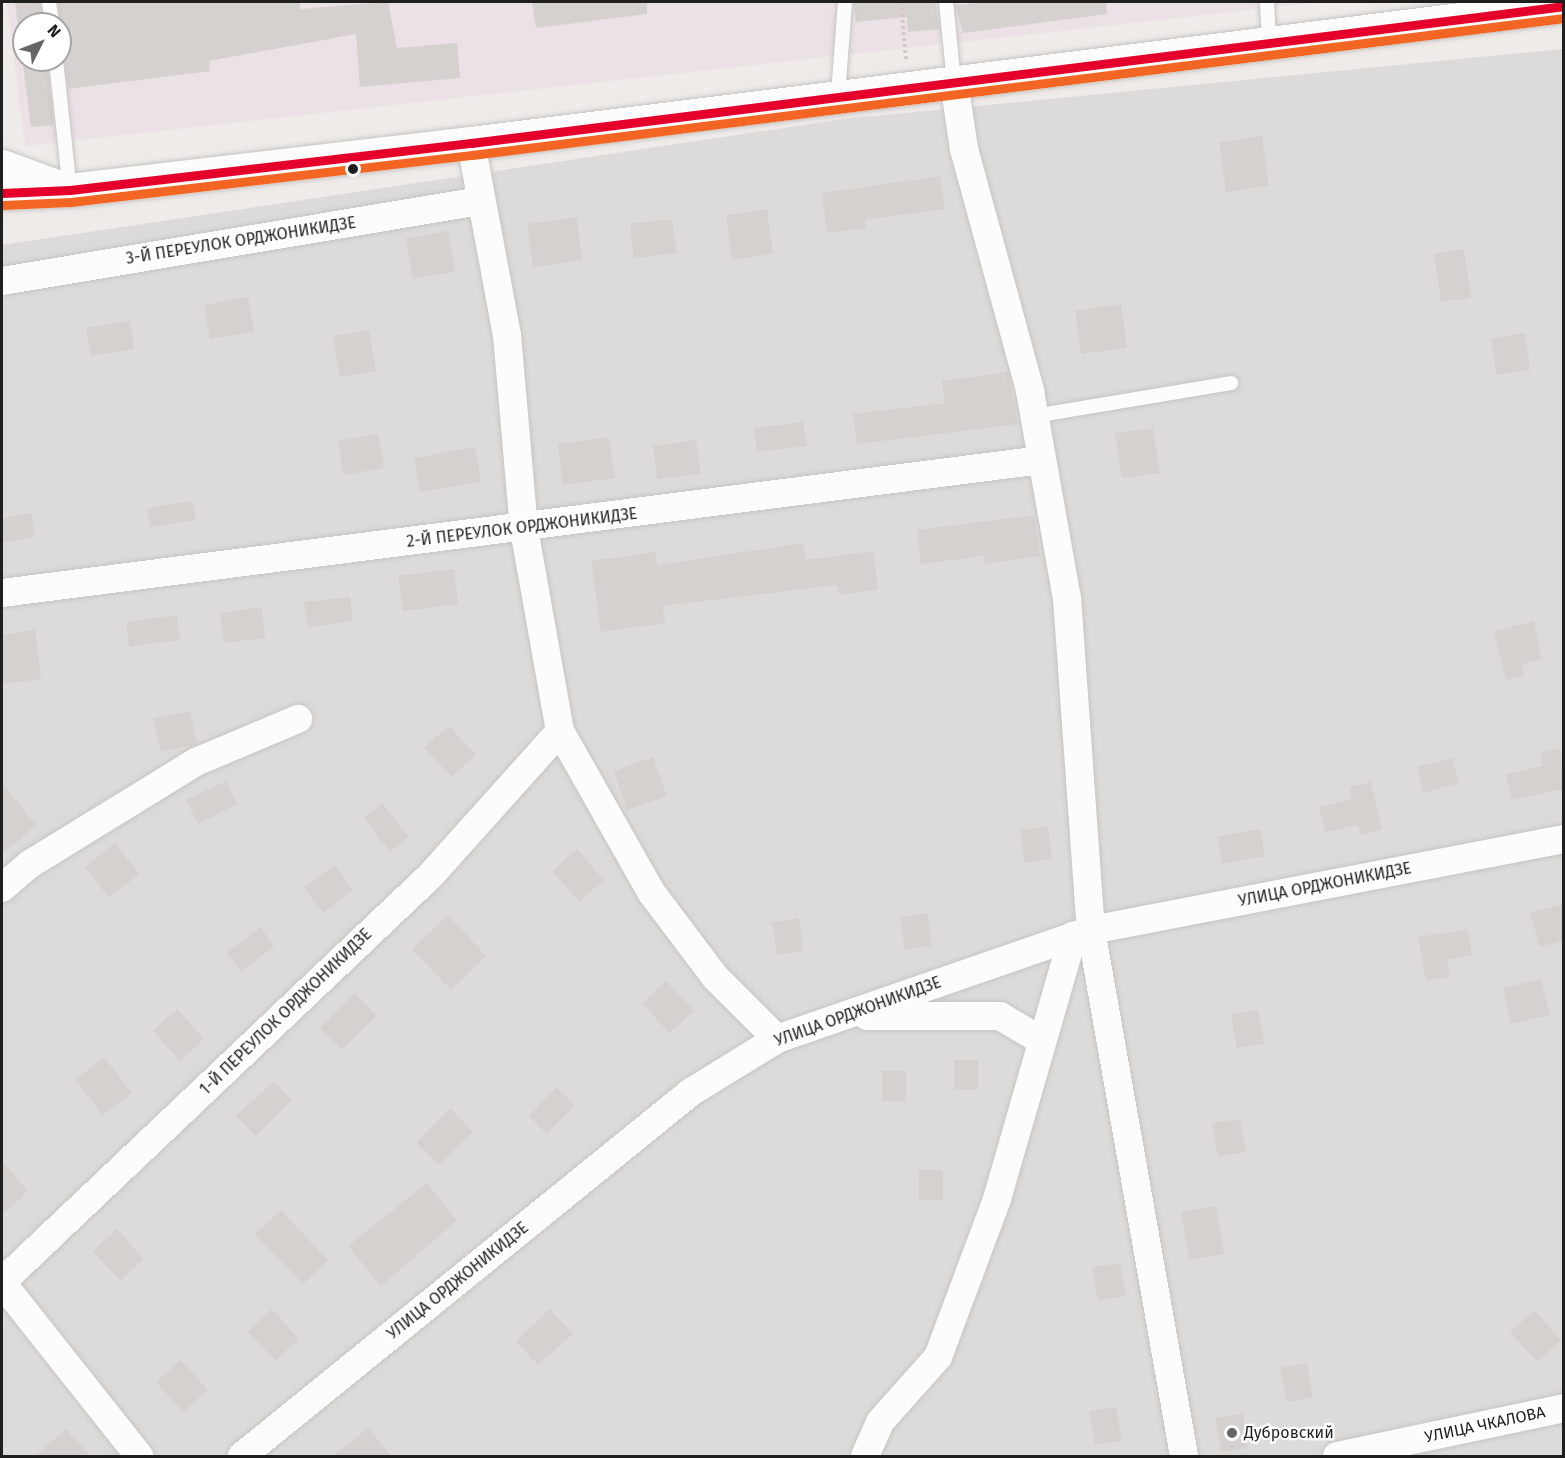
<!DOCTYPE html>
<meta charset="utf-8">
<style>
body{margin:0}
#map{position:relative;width:1565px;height:1458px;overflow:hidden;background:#eeebe8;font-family:"Fira Sans",sans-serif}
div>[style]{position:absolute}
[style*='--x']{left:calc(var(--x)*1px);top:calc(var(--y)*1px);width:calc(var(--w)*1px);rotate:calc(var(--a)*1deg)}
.residential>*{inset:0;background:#dddbd9}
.industrial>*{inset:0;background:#ebe1e7}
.building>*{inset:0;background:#d5d1cf}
.path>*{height:4px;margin-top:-2px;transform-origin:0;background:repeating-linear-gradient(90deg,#d7c8c7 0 3px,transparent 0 6px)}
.roads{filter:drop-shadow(0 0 2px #c6c5c4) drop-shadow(0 0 2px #c6c5c4)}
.service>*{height:14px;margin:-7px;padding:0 7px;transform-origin:7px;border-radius:7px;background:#fcfcfc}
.minor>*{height:28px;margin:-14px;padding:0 14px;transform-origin:14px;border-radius:14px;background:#fcfcfc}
.tertiary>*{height:33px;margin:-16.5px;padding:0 16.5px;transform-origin:16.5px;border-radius:16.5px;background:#fcfcfc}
.bus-1>*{height:9px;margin:-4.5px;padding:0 4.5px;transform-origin:4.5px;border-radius:4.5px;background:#e4002b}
.bus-2>*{height:9px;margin:-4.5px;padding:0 4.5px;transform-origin:4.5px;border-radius:4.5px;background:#f26522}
.dots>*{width:16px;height:16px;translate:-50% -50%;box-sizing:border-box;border:3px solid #fff;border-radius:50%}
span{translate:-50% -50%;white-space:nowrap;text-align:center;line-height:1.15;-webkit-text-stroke:4.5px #fff;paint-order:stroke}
.street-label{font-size:16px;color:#1f1f1f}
.poi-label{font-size:16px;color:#1f1f1f}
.left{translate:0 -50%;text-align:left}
.frame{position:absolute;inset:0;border:3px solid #1f1f1f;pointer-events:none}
.north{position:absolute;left:12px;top:12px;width:60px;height:60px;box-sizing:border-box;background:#fff;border:2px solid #a5a5a5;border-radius:50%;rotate:48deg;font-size:16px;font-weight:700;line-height:24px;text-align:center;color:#1f1f1f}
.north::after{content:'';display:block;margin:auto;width:21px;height:27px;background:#676665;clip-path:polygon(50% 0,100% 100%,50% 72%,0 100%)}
</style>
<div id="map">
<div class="residential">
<div style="clip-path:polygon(1563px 49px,1563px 1456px,2px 1456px,2px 245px,843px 119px)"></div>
</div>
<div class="industrial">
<div style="clip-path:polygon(evenodd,7px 2px,1321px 2px,25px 146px,7px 2px,24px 24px,60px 24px,60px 60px,24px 60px,24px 24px)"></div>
</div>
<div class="building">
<div style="clip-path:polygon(15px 2px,40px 2px,43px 24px,24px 24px,24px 60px,47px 60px,54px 125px,31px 127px)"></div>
<div style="clip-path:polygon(58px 2px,300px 2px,300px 9px,388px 2px,397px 48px,457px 43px,460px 78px,360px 87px,356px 34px,209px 61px,210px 71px,68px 89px)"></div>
<div style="clip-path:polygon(532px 2px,647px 2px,647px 14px,536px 28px)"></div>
<div style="clip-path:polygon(854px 2px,935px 2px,940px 29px,908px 32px,907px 17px,856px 22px)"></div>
<div style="clip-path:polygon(988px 2px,1106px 2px,1107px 14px,963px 33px,955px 5px)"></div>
<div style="clip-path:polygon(1262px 136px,1269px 186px,1226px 192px,1219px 142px)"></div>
<div style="clip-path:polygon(940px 176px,945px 209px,865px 220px,866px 228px,827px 233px,822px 193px)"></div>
<div style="clip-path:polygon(767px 209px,773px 254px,732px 260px,726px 215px)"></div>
<div style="clip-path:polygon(577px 217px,582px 260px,533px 267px,527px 224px)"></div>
<div style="clip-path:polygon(672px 219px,677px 253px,634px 258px,630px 224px)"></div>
<div style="clip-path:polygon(448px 231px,455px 272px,413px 279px,406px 238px)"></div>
<div style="clip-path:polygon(1464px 249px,1471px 298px,1441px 302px,1434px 254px)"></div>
<div style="clip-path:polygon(248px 297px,254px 332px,210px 339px,204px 305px)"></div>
<div style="clip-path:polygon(1121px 304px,1127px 348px,1081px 354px,1075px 311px)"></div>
<div style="clip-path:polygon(130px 321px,134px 349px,91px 356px,86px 328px)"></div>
<div style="clip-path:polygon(369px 330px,376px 371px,340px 377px,333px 336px)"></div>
<div style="clip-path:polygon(1525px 333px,1530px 370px,1496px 375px,1491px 338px)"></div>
<div style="clip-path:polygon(1008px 372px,1018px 424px,857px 444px,853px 414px,945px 403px,942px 381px)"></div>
<div style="clip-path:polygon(803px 422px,807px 446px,757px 452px,754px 428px)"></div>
<div style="clip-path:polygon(1153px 428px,1160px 473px,1122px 478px,1115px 433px)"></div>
<div style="clip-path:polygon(378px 434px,384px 468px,343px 475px,338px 441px)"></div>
<div style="clip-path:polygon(609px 437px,615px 478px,563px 485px,558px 444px)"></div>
<div style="clip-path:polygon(696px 440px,701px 474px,657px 479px,653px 446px)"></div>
<div style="clip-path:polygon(475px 447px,481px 482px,420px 492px,414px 458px)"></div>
<div style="clip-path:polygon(193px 501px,196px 520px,150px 527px,147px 508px)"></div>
<div style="clip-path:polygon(31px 513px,35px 537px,2px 543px,2px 518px)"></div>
<div style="clip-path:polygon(1034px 515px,1040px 556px,985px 564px,984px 556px,921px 564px,917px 530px)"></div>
<div style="clip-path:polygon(803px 543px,806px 560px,873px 551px,878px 590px,839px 595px,837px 585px,663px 606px,665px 623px,601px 632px,591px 561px,656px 552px,657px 565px)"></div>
<div style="clip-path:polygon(454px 569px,458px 604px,403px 611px,398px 576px)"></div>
<div style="clip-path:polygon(350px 597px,353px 621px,308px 627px,304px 602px)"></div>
<div style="clip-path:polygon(262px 607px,265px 638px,224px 643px,220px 613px)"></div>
<div style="clip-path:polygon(177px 615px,180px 640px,129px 647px,126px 622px)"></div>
<div style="clip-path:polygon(1534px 621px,1542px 659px,1522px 664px,1525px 676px,1506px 680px,1494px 631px)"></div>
<div style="clip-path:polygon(35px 630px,41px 679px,2px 684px,2px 635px)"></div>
<div style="clip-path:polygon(190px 711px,197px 744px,161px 752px,153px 719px)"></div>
<div style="clip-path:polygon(449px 726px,476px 755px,451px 777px,424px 747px)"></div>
<div style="clip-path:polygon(1560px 748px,1563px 789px,1512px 800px,1506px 774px,1543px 766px,1540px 753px)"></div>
<div style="clip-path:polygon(653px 757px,667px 796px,627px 810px,614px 771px)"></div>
<div style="clip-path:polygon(1452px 758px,1459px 783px,1423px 793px,1417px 767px)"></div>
<div style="clip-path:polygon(226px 781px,237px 804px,198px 824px,186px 800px)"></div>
<div style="clip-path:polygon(1371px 782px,1382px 830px,1360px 835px,1358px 825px,1325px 832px,1319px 807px,1352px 799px,1349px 787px)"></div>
<div style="clip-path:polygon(2px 783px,36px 825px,2px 854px)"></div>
<div style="clip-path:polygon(382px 803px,409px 837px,390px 852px,364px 818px)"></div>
<div style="clip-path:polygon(1048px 826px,1052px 859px,1025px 863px,1020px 830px)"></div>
<div style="clip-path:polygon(1260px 829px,1265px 856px,1222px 864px,1217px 837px)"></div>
<div style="clip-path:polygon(115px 843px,139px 874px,109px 898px,85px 867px)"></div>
<div style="clip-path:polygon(577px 849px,604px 880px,579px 902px,552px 871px)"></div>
<div style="clip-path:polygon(334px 865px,353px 890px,324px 913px,304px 888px)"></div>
<div style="clip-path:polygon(1563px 904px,1563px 940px,1540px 947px,1530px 913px)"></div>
<div style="clip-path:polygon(927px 913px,932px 946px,905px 950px,900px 917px)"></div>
<div style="clip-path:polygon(448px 915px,486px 956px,451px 990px,412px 949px)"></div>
<div style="clip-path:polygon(799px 918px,803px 951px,777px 955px,772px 922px)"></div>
<div style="clip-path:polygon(260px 927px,274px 946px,241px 972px,227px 953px)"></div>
<div style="clip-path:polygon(1467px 929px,1472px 955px,1447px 960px,1450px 977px,1426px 981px,1418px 937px)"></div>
<div style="clip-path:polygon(1541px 979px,1550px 1015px,1511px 1024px,1503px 988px)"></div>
<div style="clip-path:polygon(666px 981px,694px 1011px,669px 1033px,642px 1003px)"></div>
<div style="clip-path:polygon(355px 993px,377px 1016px,341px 1050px,320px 1027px)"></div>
<div style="clip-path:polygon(177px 1009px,204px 1039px,180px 1061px,153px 1031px)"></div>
<div style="clip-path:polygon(1258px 1010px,1264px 1044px,1237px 1048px,1231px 1014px)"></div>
<div style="clip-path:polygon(104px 1057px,132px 1093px,103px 1115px,75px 1080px)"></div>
<div style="clip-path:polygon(954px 1060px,978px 1060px,978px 1090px,954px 1090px)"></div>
<div style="clip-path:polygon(882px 1071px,906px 1071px,906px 1102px,882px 1101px)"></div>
<div style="clip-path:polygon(274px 1081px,292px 1101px,255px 1136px,236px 1116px)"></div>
<div style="clip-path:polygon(557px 1087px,575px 1106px,547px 1134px,529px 1116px)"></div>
<div style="clip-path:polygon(450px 1108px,473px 1131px,439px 1165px,416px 1143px)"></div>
<div style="clip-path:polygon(1240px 1119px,1246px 1152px,1218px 1157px,1212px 1123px)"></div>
<div style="clip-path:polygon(2px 1161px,28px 1191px,2px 1215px)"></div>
<div style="clip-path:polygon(919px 1170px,943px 1170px,943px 1200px,919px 1200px)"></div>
<div style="clip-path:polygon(427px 1183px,457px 1220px,381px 1286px,348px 1246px)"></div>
<div style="clip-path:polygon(1216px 1206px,1224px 1254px,1189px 1260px,1181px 1212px)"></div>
<div style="clip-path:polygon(281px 1210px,328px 1260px,303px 1284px,255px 1234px)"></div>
<div style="clip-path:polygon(117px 1229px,144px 1259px,120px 1281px,93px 1251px)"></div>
<div style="clip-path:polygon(1120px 1263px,1126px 1296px,1098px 1301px,1092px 1267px)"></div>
<div style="clip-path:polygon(272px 1309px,299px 1339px,275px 1361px,248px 1331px)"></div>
<div style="clip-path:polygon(550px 1309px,573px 1334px,538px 1365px,516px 1341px)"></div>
<div style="clip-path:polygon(1534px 1310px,1561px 1340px,1537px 1362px,1510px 1332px)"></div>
<div style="clip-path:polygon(181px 1360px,208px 1390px,183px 1412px,156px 1382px)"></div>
<div style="clip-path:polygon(1307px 1363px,1313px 1397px,1286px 1402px,1280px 1368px)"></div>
<div style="clip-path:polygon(1116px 1407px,1122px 1441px,1095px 1445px,1089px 1411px)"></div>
<div style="clip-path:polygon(1243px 1414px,1248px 1448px,1221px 1452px,1215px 1418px)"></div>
<div style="clip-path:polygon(368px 1428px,392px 1456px,333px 1456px)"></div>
<div style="clip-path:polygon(66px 1429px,91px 1456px,35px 1456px)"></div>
</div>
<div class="path">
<div style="--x:901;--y:2;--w:59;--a:85.2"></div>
</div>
<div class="roads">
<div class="service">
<div style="--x:49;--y:2;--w:22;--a:82"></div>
<div style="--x:946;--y:2;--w:80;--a:84.3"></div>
<div style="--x:1267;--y:2;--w:40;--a:87.1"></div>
<div style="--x:56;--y:60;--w:131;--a:83.9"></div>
<div style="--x:838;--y:95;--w:93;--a:-85.7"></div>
<div style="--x:1034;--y:416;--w:200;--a:-9.5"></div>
</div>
<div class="minor">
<div style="--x:954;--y:82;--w:68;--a:81.5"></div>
<div style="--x:964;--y:149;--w:251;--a:74.7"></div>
<div style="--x:1030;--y:391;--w:210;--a:79.9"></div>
<div style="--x:1067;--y:598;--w:333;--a:85.9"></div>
<div style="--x:1091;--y:930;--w:534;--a:79.97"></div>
<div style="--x:471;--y:143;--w:195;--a:79.4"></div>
<div style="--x:507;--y:335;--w:195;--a:85"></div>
<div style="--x:524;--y:529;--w:205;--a:79.9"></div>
<div style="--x:560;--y:731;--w:185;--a:60.5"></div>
<div style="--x:651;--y:892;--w:106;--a:53"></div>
<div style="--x:715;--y:977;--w:88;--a:45"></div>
<div style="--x:2;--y:281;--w:486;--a:-9.5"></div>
<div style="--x:2;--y:593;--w:1048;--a:-7.29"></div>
<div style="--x:2;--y:888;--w:37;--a:-41"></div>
<div style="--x:30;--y:864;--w:195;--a:-31.6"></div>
<div style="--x:196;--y:762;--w:111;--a:-22.9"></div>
<div style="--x:867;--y:1016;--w:133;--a:0"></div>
<div style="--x:1000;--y:1016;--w:49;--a:30.8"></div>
<div style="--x:2;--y:1282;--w:591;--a:-43.49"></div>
<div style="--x:431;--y:875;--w:193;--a:-48.1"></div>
<div style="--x:2;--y:1283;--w:221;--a:51.6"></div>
<div style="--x:242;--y:1456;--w:578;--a:-39.03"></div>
<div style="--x:691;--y:1092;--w:101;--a:-31.6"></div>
<div style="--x:777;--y:1039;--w:332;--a:-19.1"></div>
<div style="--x:1091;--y:930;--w:482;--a:-10.9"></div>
<div style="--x:865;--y:1456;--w:37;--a:-66"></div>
<div style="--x:880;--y:1422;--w:87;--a:-48.3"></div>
<div style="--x:938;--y:1357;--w:169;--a:-69.5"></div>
<div style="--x:997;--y:1199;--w:274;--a:-73.9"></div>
<div style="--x:1337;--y:1456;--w:232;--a:-11.9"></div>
</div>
<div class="tertiary">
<div style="--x:2;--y:166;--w:55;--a:20.1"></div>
<div style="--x:2;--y:193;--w:68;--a:-2.5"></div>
<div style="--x:70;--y:190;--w:404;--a:-6.7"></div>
<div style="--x:471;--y:143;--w:1102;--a:-7.14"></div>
</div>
</div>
<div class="bus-1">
<div style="--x:2;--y:193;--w:68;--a:-2.5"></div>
<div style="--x:70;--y:190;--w:404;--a:-6.7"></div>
<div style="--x:471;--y:143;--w:1102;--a:-7.14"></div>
</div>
<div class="bus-2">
<div style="--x:3;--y:205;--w:68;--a:-2.5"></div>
<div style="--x:71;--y:202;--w:404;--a:-6.7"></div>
<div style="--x:472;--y:155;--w:1101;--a:-7.15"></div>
</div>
<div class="dots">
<div style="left:353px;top:169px;background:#1f1f1f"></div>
<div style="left:1232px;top:1433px;background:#676665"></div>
</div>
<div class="street-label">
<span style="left:241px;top:241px;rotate:-9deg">3-Й ПЕРЕУЛОК ОРДЖОНИКИДЗЕ</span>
<span style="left:522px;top:528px;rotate:-7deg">2-Й ПЕРЕУЛОК ОРДЖОНИКИДЗЕ</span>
<span style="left:1325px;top:885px;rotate:-11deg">УЛИЦА ОРДЖОНИКИДЗЕ</span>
<span style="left:286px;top:1012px;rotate:-44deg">1-Й ПЕРЕУЛОК ОРДЖОНИКИДЗЕ</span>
<span style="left:858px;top:1012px;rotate:-20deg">УЛИЦА ОРДЖОНИКИДЗЕ</span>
<span style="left:458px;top:1281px;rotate:-39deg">УЛИЦА ОРДЖОНИКИДЗЕ</span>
<span style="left:1485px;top:1425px;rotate:-12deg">УЛИЦА ЧКАЛОВА</span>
</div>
<div class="poi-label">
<span class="left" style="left:1244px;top:1433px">Дубровский</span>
</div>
<div class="frame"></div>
<div class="north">N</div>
</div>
